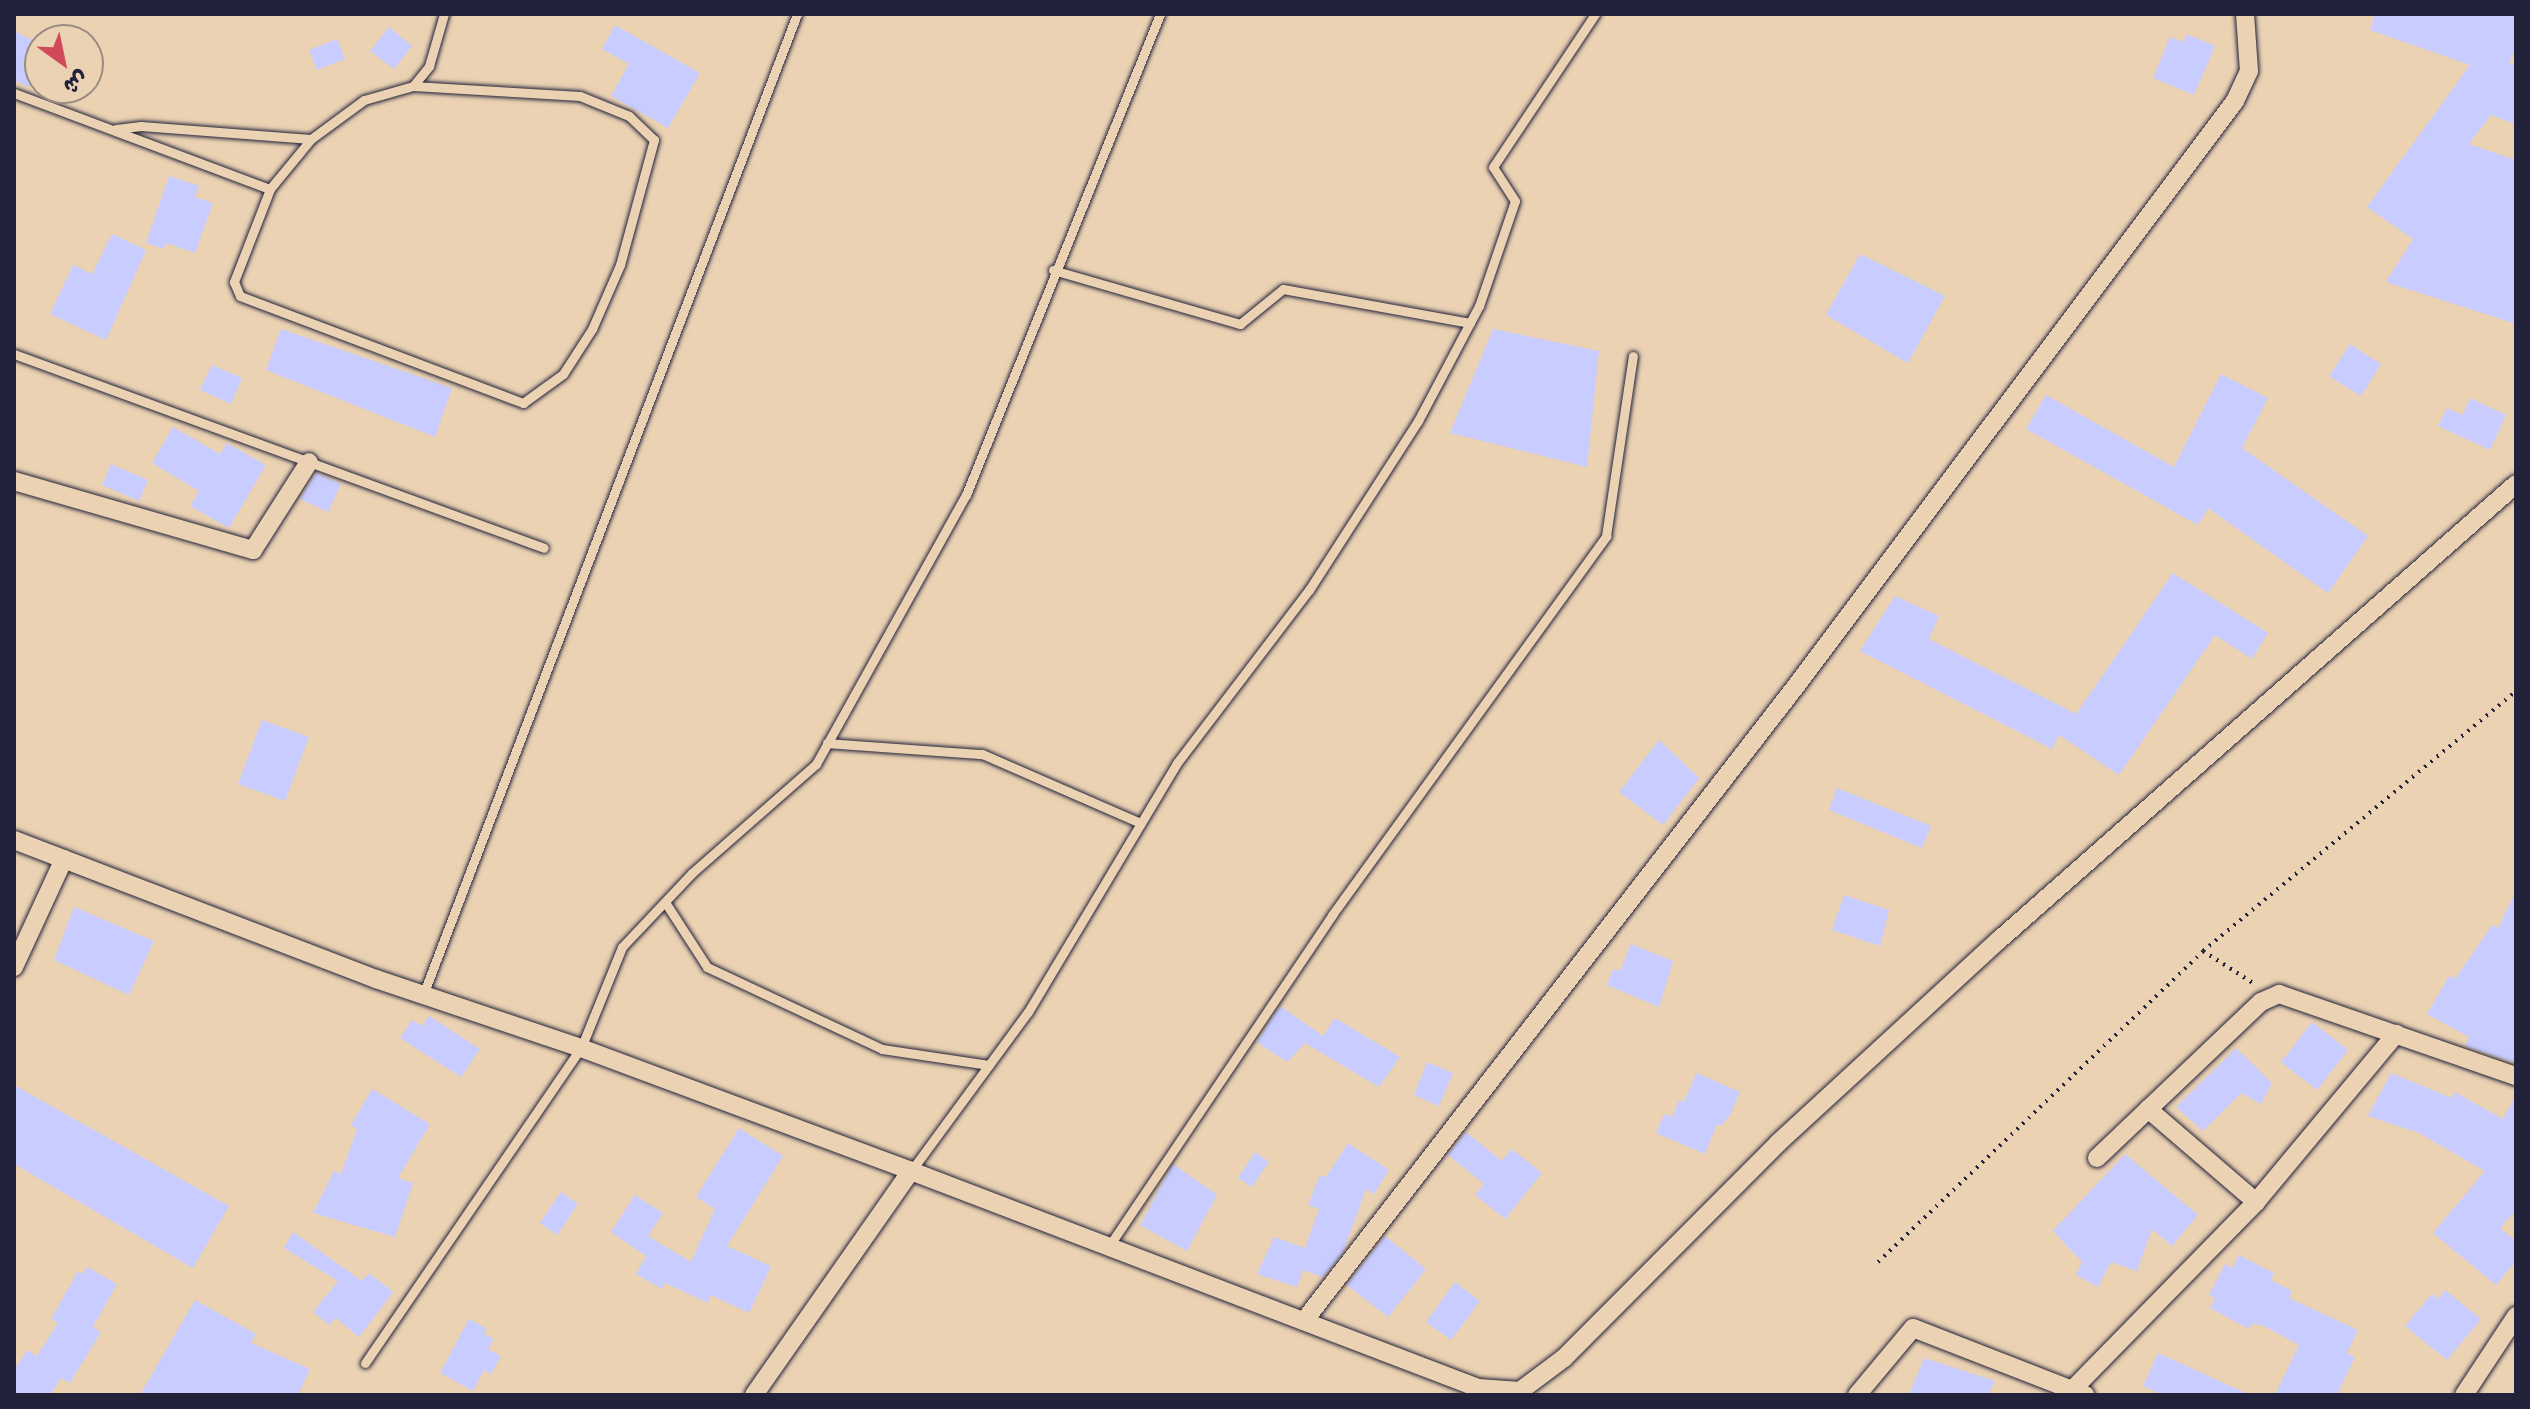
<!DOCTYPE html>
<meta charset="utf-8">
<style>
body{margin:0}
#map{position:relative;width:2530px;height:1409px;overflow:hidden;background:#ebd2b3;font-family:"Comic Neue","Playpen Sans Arabic",sans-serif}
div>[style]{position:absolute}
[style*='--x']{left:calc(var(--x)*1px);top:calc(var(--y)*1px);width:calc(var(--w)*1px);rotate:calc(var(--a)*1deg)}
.building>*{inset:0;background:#c8ccff}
.path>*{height:4px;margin-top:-2px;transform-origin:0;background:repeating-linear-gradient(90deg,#22223b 0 2px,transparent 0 8px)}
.roads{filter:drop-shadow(0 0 2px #22223b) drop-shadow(0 0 2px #22223b)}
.service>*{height:9px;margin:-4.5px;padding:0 4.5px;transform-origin:4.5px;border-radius:4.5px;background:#ebd2b3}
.minor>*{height:18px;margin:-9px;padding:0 9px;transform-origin:9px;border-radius:9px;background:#ebd2b3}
span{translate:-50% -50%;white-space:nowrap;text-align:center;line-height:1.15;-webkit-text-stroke:6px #ebd2b3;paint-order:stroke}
.frame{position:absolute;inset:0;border:16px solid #22223b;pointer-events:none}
.north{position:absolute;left:24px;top:24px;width:80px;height:80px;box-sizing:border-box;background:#ebd2b3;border:2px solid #9b8c83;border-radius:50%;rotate:147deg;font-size:22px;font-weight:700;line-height:32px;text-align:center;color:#22223b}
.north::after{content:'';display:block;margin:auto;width:28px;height:36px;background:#d1495b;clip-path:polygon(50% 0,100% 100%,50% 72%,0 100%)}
</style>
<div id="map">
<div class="building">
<div style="clip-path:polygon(2375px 14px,2516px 14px,2516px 45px,2509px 63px,2516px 66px,2516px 124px,2491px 115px,2469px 144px,2516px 160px,2516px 324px,2386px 282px,2413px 239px,2367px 207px,2470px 65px,2370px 30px)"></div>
<div style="clip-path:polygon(615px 25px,700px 73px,668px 128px,611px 96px,629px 64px,602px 49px)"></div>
<div style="clip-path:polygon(389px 27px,412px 46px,394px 69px,370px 51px)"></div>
<div style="clip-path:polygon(14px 31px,40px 44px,40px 64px,28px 87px,14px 80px)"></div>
<div style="clip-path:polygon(2187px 34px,2215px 46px,2194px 95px,2153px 78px,2170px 37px,2183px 42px)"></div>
<div style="clip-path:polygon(337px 39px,345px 59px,317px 70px,309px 50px)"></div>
<div style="clip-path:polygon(169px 176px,199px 186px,195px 197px,213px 203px,195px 253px,166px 243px,164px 249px,146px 243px)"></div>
<div style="clip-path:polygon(112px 234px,146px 250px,106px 340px,50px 314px,73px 265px,92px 274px)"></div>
<div style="clip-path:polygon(1860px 254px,1945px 296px,1908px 363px,1826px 315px)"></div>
<div style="clip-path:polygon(281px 329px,452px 388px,435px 437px,266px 370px)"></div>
<div style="clip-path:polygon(1493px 329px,1599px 351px,1587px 467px,1450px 433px)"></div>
<div style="clip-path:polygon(2350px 344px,2381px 364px,2361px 396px,2329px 376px)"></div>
<div style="clip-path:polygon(212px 365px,242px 378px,231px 404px,200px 390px)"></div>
<div style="clip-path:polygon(2221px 374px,2268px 398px,2242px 448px,2368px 536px,2328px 593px,2208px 508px,2198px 525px,2026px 429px,2046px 395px,2174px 467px)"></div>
<div style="clip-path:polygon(2470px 398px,2506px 415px,2490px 450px,2438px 426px,2447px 408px,2463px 415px)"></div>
<div style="clip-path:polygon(173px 427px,220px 454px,227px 443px,266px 465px,229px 528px,190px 506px,199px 491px,152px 463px)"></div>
<div style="clip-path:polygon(111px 464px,148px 480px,139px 501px,102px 485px)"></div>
<div style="clip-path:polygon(316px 473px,341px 484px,328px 512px,300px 499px)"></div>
<div style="clip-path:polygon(2173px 573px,2268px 633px,2252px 659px,2215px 635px,2119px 775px,2059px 735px,2052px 749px,1860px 651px,1895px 596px,1939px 616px,1929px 639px,2076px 714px)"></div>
<div style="clip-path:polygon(262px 720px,309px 737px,285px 801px,238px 784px)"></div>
<div style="clip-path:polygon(1659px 740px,1699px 778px,1663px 825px,1619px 792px)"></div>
<div style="clip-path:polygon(1837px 788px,1931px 826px,1922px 848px,1829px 810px)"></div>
<div style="clip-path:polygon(2516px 891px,2516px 1056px,2513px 1062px,2465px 1046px,2469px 1037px,2427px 1014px,2449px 976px,2455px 979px,2492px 925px,2498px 928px)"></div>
<div style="clip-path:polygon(1844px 895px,1889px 910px,1880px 946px,1832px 930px)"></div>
<div style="clip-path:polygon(74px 907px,154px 941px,129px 995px,54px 960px)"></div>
<div style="clip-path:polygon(1631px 944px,1673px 961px,1659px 1007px,1607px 985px,1613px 969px,1620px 971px)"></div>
<div style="clip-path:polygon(1280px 1006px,1323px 1036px,1335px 1018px,1400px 1057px,1379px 1087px,1305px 1043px,1287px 1062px,1257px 1042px)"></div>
<div style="clip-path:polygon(429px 1016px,480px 1049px,461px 1077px,400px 1038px,412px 1020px,422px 1026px)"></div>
<div style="clip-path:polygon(2312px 1022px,2348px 1050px,2317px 1090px,2281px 1062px)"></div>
<div style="clip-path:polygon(2236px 1048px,2272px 1083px,2261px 1104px,2241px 1093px,2203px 1131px,2176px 1107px)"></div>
<div style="clip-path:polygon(1427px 1062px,1453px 1073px,1439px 1106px,1414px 1095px)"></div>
<div style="clip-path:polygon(1696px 1073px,1740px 1092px,1731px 1113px,1721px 1126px,1717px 1124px,1705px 1154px,1656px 1133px,1664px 1114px,1672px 1117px,1679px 1100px,1684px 1102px)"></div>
<div style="clip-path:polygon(2391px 1073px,2452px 1098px,2455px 1092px,2503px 1119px,2516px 1095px,2516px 1210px,2500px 1228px,2516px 1241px,2516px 1261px,2496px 1285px,2433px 1233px,2485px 1171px,2419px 1133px,2368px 1116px)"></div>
<div style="clip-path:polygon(14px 1085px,229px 1206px,193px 1268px,14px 1164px)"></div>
<div style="clip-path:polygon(372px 1089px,430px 1124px,398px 1178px,413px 1183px,395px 1237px,313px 1213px,334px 1171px,341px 1174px,357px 1129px,351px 1125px)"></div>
<div style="clip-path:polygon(739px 1128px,783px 1156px,727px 1246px,771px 1266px,749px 1313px,711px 1295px,708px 1303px,665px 1283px,662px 1289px,636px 1274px,646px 1256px,611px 1232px,635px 1195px,663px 1213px,648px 1236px,691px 1262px,715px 1209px,696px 1197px)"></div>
<div style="clip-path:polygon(1466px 1132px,1502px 1161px,1512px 1149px,1542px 1173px,1505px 1219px,1475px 1195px,1484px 1184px,1448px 1155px)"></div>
<div style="clip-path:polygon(1348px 1143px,1389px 1170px,1374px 1194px,1366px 1189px,1343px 1252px,1323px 1277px,1303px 1270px,1297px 1287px,1257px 1274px,1274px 1237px,1305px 1248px,1319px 1209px,1308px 1205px,1320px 1175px,1326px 1177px)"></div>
<div style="clip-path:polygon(1255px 1152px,1269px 1162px,1252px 1187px,1238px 1178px)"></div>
<div style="clip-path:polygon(2125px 1154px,2198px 1215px,2172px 1246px,2152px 1229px,2137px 1271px,2111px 1262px,2098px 1287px,2076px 1275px,2082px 1262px,2053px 1231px)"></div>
<div style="clip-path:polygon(1173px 1164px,1217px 1195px,1187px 1251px,1140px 1225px)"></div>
<div style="clip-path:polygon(561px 1192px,578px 1204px,557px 1235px,540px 1223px)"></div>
<div style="clip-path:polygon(293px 1232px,362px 1281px,369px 1273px,393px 1292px,359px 1337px,336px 1318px,329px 1325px,313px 1312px,338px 1281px,284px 1248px)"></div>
<div style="clip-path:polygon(1385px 1236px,1426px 1269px,1388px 1317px,1347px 1285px)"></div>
<div style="clip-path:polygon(2239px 1255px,2274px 1273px,2271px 1280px,2292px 1291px,2289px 1298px,2358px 1330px,2347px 1353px,2355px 1357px,2337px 1395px,2275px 1395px,2299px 1345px,2262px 1325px,2251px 1324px,2249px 1329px,2210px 1308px,2215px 1298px,2209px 1295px,2225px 1264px,2232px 1268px)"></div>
<div style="clip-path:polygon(87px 1267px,117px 1284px,93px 1327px,101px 1332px,70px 1383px,61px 1378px,50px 1395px,14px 1395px,14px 1370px,27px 1350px,37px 1356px,58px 1323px,51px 1319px,78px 1271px,83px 1274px)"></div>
<div style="clip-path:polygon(1455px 1282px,1480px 1301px,1451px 1340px,1426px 1322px)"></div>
<div style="clip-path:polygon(2445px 1290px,2481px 1319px,2447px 1360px,2405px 1326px,2432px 1294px,2438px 1299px)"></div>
<div style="clip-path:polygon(195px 1300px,256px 1334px,251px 1343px,310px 1369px,298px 1395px,140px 1395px)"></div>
<div style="clip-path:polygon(469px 1319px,486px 1328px,484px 1334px,494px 1339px,488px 1349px,501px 1356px,491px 1374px,484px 1370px,473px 1391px,440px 1373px)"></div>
<div style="clip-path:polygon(2158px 1353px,2250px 1395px,2163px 1395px,2143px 1386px)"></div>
<div style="clip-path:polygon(1924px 1358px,1995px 1381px,1988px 1395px,1909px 1395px)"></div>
</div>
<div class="path">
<div style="--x:2203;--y:951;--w:63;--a:32.7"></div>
<div style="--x:1878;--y:1262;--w:450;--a:-43.7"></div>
<div style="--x:2203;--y:951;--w:407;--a:-39.7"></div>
</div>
<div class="roads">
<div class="service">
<div style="--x:413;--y:86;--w:26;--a:-51"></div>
<div style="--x:429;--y:66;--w:54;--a:-73.9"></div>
<div style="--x:14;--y:93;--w:273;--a:20.6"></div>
<div style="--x:270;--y:189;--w:100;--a:111.2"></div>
<div style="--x:234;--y:282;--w:15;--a:67"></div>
<div style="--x:240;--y:296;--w:303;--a:20.7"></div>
<div style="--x:523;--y:403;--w:49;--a:-35.9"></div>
<div style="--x:563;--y:374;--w:54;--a:-57.2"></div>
<div style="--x:592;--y:329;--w:70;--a:-66.4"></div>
<div style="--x:620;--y:265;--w:130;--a:-74.8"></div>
<div style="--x:654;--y:140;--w:35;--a:-136"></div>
<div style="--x:629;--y:116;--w:53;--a:-157.8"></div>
<div style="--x:580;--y:96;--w:167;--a:-176.6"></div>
<div style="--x:413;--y:86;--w:51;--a:164.1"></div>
<div style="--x:364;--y:100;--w:66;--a:143.7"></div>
<div style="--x:311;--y:139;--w:65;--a:129.4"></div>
<div style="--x:116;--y:129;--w:25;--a:-7"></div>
<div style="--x:141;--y:126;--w:170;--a:4.4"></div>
<div style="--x:1053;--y:270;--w:195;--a:16.1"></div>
<div style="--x:1240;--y:324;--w:55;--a:-39.1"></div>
<div style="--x:1283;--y:289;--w:190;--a:10.3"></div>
<div style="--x:14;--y:354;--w:564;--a:20.1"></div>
<div style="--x:827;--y:743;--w:155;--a:4.1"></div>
<div style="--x:982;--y:754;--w:173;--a:23.5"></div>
<div style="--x:665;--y:902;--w:77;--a:57.1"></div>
<div style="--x:707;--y:967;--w:193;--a:25.1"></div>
<div style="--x:882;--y:1049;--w:108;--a:8.5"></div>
<div style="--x:423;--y:995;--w:1050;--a:-69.13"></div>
<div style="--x:911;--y:1171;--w:197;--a:-53.7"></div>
<div style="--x:1028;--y:1012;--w:290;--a:-59.1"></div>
<div style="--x:1177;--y:763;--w:218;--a:-52.7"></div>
<div style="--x:1309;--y:590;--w:201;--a:-57.2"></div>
<div style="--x:1418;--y:421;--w:130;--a:-62.1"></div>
<div style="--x:1479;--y:306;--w:111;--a:-71.1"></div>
<div style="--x:1515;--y:201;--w:40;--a:-122.9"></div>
<div style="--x:1493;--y:167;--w:184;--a:-56.3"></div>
<div style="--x:1109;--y:1246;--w:399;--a:-56"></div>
<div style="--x:1332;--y:915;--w:468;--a:-54.1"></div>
<div style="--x:1606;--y:536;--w:182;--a:-81.5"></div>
<div style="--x:365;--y:1363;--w:382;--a:-55.6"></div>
<div style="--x:581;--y:1048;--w:109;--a:-67.9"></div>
<div style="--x:622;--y:947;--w:102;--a:-46.6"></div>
<div style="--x:692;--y:873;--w:165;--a:-41.3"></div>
<div style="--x:816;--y:764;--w:308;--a:-60.9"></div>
<div style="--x:966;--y:495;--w:519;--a:-68.03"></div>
</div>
<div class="minor">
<div style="--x:14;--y:481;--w:249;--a:16.1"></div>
<div style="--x:253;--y:550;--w:104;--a:-57.5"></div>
<div style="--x:14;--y:840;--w:388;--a:21"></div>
<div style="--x:376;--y:979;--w:216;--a:18.6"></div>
<div style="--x:581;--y:1048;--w:352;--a:20.4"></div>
<div style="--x:911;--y:1171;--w:607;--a:20.94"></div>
<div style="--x:1478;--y:1388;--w:42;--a:4.1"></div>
<div style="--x:1520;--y:1391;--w:55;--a:-36.9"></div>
<div style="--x:1564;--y:1358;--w:303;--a:-45.1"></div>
<div style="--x:1778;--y:1143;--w:300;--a:-42.6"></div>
<div style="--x:1999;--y:940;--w:689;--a:-41.41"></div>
<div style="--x:14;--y:967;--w:119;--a:-65.2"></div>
<div style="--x:2148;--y:1109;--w:143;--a:40.7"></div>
<div style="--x:2097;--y:1158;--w:226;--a:-43.6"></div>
<div style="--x:2261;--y:1002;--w:20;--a:-24"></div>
<div style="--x:2279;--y:994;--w:251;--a:19.1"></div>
<div style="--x:1304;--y:1321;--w:803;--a:-52.23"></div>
<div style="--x:1796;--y:686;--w:731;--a:-53.11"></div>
<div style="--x:2235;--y:101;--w:33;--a:-65"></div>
<div style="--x:2249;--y:71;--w:57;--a:-94"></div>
<div style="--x:2072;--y:1390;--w:263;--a:-45.6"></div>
<div style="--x:2256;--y:1202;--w:219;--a:-50.2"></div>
<div style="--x:754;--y:1395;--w:274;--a:-55"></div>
<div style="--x:1857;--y:1395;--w:87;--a:-50.1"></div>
<div style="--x:1913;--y:1328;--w:185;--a:21.3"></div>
<div style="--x:2464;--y:1395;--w:95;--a:-56.6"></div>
</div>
</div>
<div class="frame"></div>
<div class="north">ش</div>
</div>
